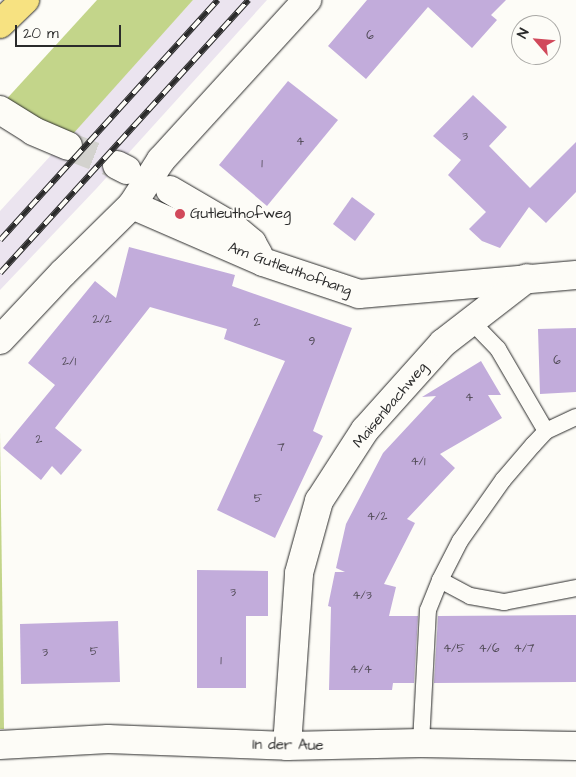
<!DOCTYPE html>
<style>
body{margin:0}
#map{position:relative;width:576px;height:777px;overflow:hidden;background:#fdfcf7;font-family:"Architects Daughter",sans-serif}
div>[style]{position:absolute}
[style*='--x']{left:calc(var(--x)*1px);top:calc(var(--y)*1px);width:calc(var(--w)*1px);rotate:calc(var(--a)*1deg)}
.built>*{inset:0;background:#ebe4ef}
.green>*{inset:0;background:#c3d58a}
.building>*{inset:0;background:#c2acdb}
.street-tunnel>*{height:28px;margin-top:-14px;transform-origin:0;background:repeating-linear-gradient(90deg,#d3d2ce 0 28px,transparent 0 42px)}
.roads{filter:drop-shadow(0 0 1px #2b2b2b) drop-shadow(0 0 1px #2b2b2b)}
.lane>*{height:16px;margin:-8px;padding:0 8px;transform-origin:8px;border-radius:8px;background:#fdfcf7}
.street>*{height:28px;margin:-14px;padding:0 14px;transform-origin:14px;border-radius:14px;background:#fdfcf7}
.primary>*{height:28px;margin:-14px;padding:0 14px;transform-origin:14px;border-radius:14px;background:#f7e281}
.rail>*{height:5.5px;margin-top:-2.75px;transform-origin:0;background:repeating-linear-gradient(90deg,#fdfcf7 0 11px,#2b2b2b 0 22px);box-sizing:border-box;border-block:1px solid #2b2b2b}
.dots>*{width:14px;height:14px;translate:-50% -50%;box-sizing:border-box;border:2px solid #fdfcf7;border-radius:50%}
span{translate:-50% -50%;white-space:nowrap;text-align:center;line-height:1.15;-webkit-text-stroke:4px #fdfcf7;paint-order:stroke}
.number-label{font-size:12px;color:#514b57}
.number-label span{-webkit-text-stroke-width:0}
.poi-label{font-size:15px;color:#2b2b2b}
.left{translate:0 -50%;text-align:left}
.street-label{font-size:15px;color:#2b2b2b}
.north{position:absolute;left:511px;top:15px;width:50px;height:50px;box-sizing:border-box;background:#fdfcf7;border:1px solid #a9a8a5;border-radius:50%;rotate:297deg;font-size:14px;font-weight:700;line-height:20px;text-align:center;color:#2b2b2b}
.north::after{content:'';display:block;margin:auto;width:18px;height:22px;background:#d1495b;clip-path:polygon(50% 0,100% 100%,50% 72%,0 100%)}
.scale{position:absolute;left:15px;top:25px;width:106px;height:22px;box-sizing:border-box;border:2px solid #2b2b2b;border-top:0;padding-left:6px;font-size:15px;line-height:18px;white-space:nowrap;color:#2b2b2b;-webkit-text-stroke:4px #fdfcf7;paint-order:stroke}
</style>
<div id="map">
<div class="built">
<div style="clip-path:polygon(193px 0,267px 0,96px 189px,0 290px,0 211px)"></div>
</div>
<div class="green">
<div style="clip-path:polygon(97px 0,193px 0,72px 135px,2px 104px)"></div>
<div style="clip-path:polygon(0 431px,4px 729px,0 729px)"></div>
</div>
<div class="building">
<div style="clip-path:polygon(367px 0,506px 0,491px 15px,497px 20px,472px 48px,428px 7px,366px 79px,328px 46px)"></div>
<div style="clip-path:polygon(288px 81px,338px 120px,267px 206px,219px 165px)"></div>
<div style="clip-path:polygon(473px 95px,507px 127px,489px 146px,530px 188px,576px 142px,576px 192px,546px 223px,529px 207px,500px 248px,482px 241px,469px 229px,486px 212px,448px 175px,461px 160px,433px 136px)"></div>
<div style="clip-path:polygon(352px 197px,375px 214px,355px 241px,333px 224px)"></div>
<div style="clip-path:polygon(129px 247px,235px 275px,232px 286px,352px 328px,313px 431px,323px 436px,275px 538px,217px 510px,285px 361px,224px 339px,227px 329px,150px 307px,55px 428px,82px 450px,61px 475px,52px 466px,41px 480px,3px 448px,55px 385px,28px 363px,95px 281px,116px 298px)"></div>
<div style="clip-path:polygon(576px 328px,576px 392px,540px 394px,538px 329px)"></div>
<div style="clip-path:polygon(481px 361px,501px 395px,488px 395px,502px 418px,440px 454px,455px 468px,407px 519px,415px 523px,384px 584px,396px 587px,389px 616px,418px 616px,414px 683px,393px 683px,392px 690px,329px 690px,331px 607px,328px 606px,335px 572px,345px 572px,336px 568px,346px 524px,383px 453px,436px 396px,422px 397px)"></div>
<div style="clip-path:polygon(197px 570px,268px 571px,268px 616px,246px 616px,246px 688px,197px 688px)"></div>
<div style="clip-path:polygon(576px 615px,576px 682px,434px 683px,438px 616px)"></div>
<div style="clip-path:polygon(118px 621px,120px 682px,21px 684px,20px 624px)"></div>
</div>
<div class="street-tunnel">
<div style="--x:68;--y:146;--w:53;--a:21.2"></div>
</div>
<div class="roads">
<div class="lane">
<div style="--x:471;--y:321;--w:39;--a:46"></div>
<div style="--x:498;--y:349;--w:95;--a:59.7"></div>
<div style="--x:440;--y:580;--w:34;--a:28"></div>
<div style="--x:470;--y:596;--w:35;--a:10"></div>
<div style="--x:504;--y:602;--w:73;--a:-11"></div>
<div style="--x:421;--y:743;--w:133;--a:-87"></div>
<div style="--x:428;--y:610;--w:32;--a:-68"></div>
<div style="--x:440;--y:580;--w:44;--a:-62.9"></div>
<div style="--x:460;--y:541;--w:75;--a:-54.8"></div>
<div style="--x:503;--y:480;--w:46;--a:-49.4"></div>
<div style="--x:533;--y:445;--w:19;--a:-47"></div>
<div style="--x:546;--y:431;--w:33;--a:-25"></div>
</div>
<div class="street">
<div style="--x:0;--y:110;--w:39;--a:32"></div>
<div style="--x:33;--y:131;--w:38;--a:23"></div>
<div style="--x:117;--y:165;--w:11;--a:27"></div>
<div style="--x:170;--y:190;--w:73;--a:30.4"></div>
<div style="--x:233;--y:227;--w:25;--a:40"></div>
<div style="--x:252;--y:243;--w:13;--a:61"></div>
<div style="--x:132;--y:205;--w:143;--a:23.5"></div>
<div style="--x:263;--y:262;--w:101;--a:18.4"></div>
<div style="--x:359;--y:294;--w:218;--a:-5"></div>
<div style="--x:0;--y:340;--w:92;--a:-46.8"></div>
<div style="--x:63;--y:273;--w:97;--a:-44.6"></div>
<div style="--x:132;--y:205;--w:54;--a:-57.2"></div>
<div style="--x:161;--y:160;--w:217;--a:-47.6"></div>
<div style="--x:0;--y:745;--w:108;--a:-3.2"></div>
<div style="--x:108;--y:739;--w:179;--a:2.2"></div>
<div style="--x:287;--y:746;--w:134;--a:-1.3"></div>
<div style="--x:421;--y:743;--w:155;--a:1.1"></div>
<div style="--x:287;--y:746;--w:173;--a:-86"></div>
<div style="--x:299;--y:573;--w:75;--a:-74.5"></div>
<div style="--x:319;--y:501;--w:85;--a:-57.1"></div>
<div style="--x:365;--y:430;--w:117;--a:-48.1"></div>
<div style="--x:443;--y:343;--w:106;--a:-37.7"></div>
</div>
<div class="primary">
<div style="--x:0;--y:24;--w:35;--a:-44"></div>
</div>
</div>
<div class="rail">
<div style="--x:0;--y:240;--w:324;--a:-47.8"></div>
<div style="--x:0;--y:273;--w:369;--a:-47.7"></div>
</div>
<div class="dots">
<div style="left:180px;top:214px;background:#d1495b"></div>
</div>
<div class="number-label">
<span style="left:370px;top:36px">6</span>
<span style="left:465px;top:137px">3</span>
<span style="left:300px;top:142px">4</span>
<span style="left:262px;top:164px">1</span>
<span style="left:102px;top:320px">2/2</span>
<span style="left:257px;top:323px">2</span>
<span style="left:312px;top:342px">9</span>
<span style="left:557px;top:361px">6</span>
<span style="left:69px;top:362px">2/1</span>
<span style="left:469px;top:398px">4</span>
<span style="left:39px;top:440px">2</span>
<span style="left:281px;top:448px">7</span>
<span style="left:418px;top:462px">4/1</span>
<span style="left:258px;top:499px">5</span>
<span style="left:377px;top:517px">4/2</span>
<span style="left:233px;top:593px">3</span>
<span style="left:362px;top:596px">4/3</span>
<span style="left:454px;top:649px">4/5</span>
<span style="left:489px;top:649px">4/6</span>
<span style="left:524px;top:649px">4/7</span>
<span style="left:94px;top:652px">5</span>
<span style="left:45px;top:653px">3</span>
<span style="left:221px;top:661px">1</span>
<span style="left:361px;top:670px">4/4</span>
</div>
<div class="poi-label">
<span class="left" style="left:190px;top:214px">Gutleuthofweg</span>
</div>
<div class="street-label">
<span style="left:290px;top:269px;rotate:20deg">Am Gutleuthofhang</span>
<span style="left:390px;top:405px;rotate:-50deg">Maisenbachweg</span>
<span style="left:288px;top:745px;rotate:1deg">In der Aue</span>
</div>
<div class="north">N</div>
<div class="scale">20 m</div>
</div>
